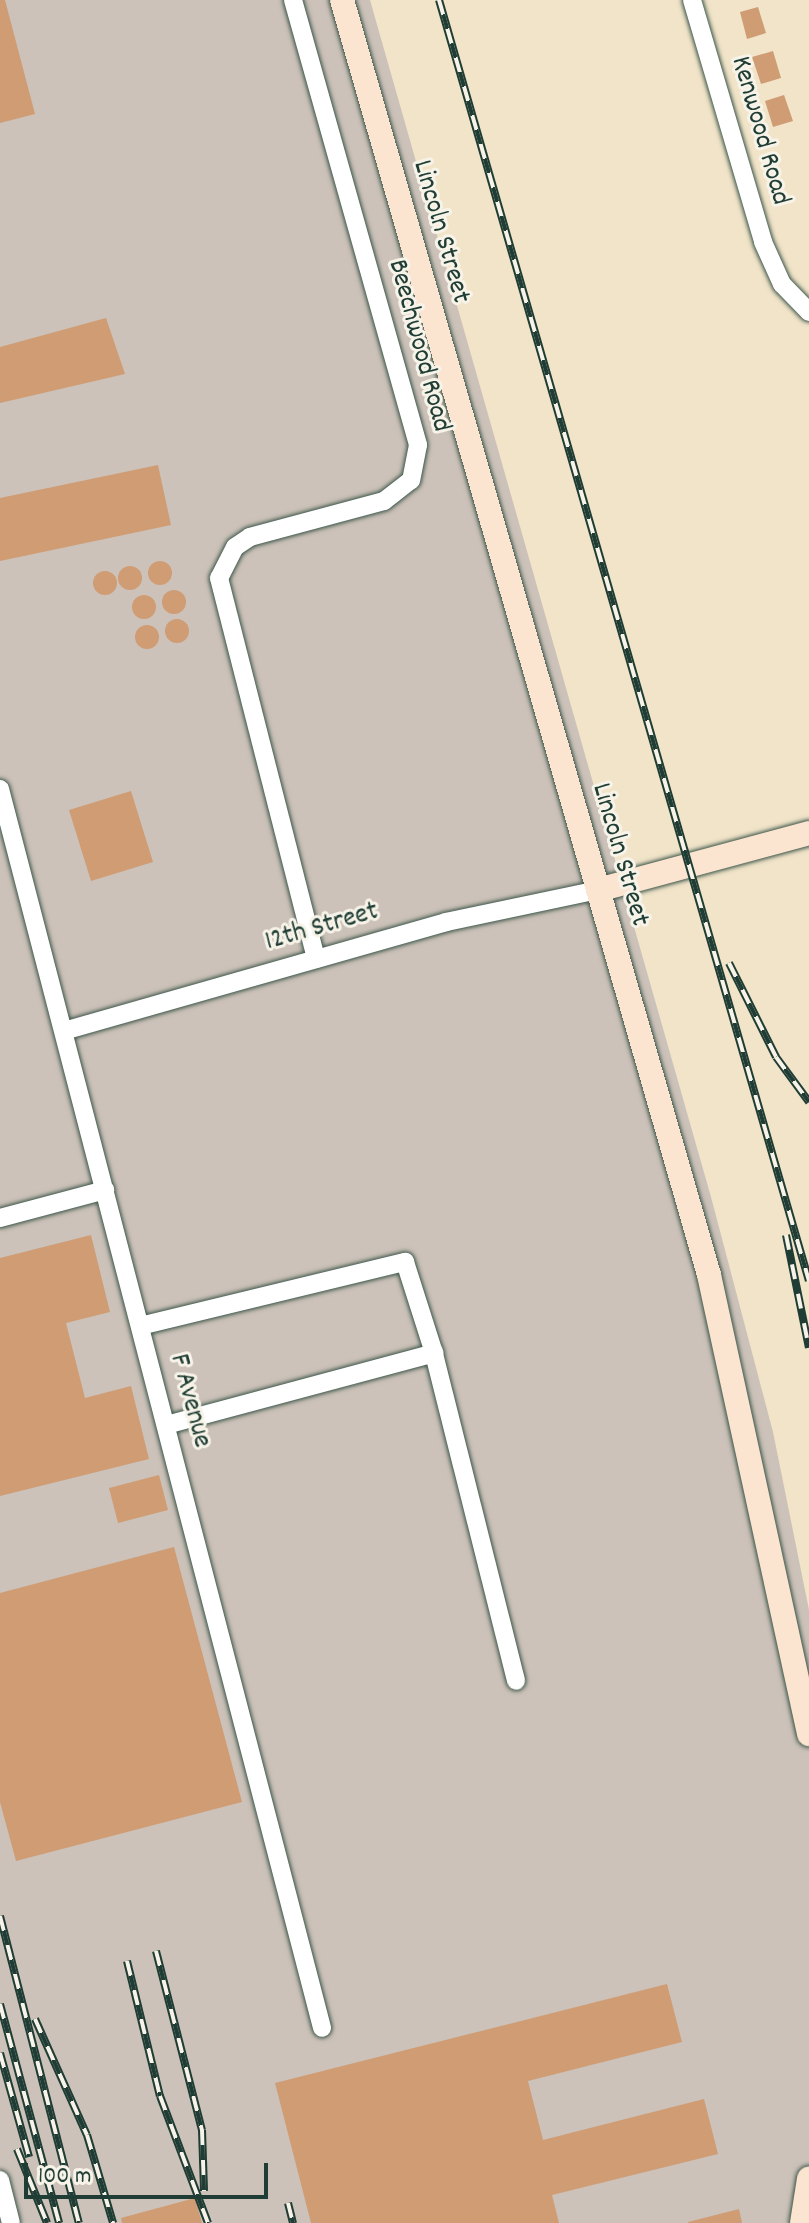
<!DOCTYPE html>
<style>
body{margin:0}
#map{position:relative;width:809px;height:2223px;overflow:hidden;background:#f1e4c9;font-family:Dekko,sans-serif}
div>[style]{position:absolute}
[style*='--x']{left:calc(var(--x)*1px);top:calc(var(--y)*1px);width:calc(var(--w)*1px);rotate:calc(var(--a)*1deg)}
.industrial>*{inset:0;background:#ccc2b9}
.building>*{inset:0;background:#cf9c74}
.round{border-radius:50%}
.roads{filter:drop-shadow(0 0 2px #3e564a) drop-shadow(0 0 2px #3e564a)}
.street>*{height:18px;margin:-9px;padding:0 9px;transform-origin:9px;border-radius:9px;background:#fff}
.secondary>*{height:24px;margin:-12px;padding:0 12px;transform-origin:12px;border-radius:12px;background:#fce5d0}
.rail>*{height:8px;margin-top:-4px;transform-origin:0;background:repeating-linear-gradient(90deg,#f7f3e8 0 15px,#1f3d34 0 30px);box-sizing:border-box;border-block:2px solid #1f3d34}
span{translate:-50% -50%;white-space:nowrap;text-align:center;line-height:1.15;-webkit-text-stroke:6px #f7f3e8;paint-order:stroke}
.street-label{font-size:28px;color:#1f3d34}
.scale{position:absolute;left:24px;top:2163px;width:244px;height:36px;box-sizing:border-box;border:4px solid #1f3d34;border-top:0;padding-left:10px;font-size:24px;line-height:28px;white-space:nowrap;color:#1f3d34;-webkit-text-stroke:6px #f7f3e8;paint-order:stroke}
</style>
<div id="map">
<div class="industrial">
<div style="clip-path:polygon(0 0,370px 0,711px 1197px,773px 1432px,809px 1610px,809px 2223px,0 2223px)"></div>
</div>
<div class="building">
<div style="clip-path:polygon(0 0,5px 0,35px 114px,0 123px)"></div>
<div style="clip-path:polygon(758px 7px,766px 33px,747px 39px,740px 12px)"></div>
<div style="clip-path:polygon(773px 51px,781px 78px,761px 84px,752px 57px)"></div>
<div style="clip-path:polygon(784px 95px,793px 121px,773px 127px,765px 101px)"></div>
<div style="clip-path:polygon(106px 318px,125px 374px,0 403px,0 347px)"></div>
<div style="clip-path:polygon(158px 465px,171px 525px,0 561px,0 498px)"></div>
<div class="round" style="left:148px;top:561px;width:24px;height:24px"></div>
<div class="round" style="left:118px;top:566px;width:24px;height:24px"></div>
<div class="round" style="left:93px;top:571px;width:24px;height:24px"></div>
<div class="round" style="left:162px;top:590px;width:24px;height:24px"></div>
<div class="round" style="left:132px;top:595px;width:24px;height:24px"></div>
<div class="round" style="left:165px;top:619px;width:24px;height:24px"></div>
<div class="round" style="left:135px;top:625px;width:24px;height:24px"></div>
<div style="clip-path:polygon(131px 791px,153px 862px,91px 881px,69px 810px)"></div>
<div style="clip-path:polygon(91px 1235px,110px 1312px,66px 1323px,85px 1398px,131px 1386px,149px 1459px,0 1496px,0 1258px)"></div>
<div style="clip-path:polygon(159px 1475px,168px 1510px,118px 1523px,109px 1488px)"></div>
<div style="clip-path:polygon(174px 1547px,242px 1802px,16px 1861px,0 1802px,0 1593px)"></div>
<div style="clip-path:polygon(667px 1984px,682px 2042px,528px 2081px,543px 2140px,704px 2099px,718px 2154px,552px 2195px,559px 2223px,311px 2223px,275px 2083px)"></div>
<div style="clip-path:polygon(195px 2198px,202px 2223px,122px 2223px,121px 2218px)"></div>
<div style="clip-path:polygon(739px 2209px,742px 2223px,688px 2223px,688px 2222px)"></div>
</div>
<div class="roads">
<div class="street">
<div style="--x:293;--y:0;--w:462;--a:74.3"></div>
<div style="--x:418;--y:445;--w:36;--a:101"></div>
<div style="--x:411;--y:480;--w:34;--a:142"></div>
<div style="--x:384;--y:501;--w:139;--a:165"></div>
<div style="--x:250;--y:537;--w:18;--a:146"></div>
<div style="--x:235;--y:547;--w:35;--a:117"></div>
<div style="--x:219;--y:578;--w:393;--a:75.7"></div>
<div style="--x:692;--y:0;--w:252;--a:73.6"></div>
<div style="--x:763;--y:242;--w:46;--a:65.7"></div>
<div style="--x:782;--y:284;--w:39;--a:46"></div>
<div style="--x:0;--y:789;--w:1280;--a:75.43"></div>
<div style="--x:64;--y:1031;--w:397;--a:-15.9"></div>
<div style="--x:446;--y:922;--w:155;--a:-11.9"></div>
<div style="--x:0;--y:1218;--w:109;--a:-14.9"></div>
<div style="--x:140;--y:1326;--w:273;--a:-13.6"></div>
<div style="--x:405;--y:1262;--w:92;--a:72.3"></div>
<div style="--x:433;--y:1350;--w:341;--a:75.9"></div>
<div style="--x:166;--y:1425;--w:278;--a:-15"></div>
<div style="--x:0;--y:2180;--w:44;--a:75.7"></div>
</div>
<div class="secondary">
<div style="--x:342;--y:0;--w:1327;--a:73.94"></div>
<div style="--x:709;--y:1275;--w:470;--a:77.7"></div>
<div style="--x:598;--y:890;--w:219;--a:-15.1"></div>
<div style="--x:802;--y:2223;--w:45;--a:-81"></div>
</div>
</div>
<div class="rail">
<div style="--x:439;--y:0;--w:1333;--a:73.89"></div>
<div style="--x:729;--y:963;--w:105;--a:63.4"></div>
<div style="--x:776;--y:1057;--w:56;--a:53.7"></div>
<div style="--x:786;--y:1235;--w:115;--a:78.5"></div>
<div style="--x:0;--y:1916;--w:317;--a:75.6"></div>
<div style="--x:156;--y:1951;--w:185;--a:75.6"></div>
<div style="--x:202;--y:2130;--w:61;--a:88.1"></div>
<div style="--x:127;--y:1961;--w:139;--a:76.3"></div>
<div style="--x:160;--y:2096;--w:136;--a:69.3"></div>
<div style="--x:0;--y:2004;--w:227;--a:74.9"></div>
<div style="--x:35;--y:2019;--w:127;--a:65.9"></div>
<div style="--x:87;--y:2135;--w:92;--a:73.5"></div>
<div style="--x:0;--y:2053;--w:108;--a:74.4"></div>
<div style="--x:17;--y:2149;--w:80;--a:67.9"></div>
<div style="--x:288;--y:2203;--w:21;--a:76"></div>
</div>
<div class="street-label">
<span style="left:759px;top:131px;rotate:74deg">Kenwood Road</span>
<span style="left:440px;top:232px;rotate:74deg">Lincoln Street</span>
<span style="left:418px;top:346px;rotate:75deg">Beechwood Road</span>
<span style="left:619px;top:855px;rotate:74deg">Lincoln Street</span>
<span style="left:322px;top:928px;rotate:-16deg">12th Street</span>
<span style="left:189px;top:1401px;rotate:75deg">F Avenue</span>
</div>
<div class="scale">100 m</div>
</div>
